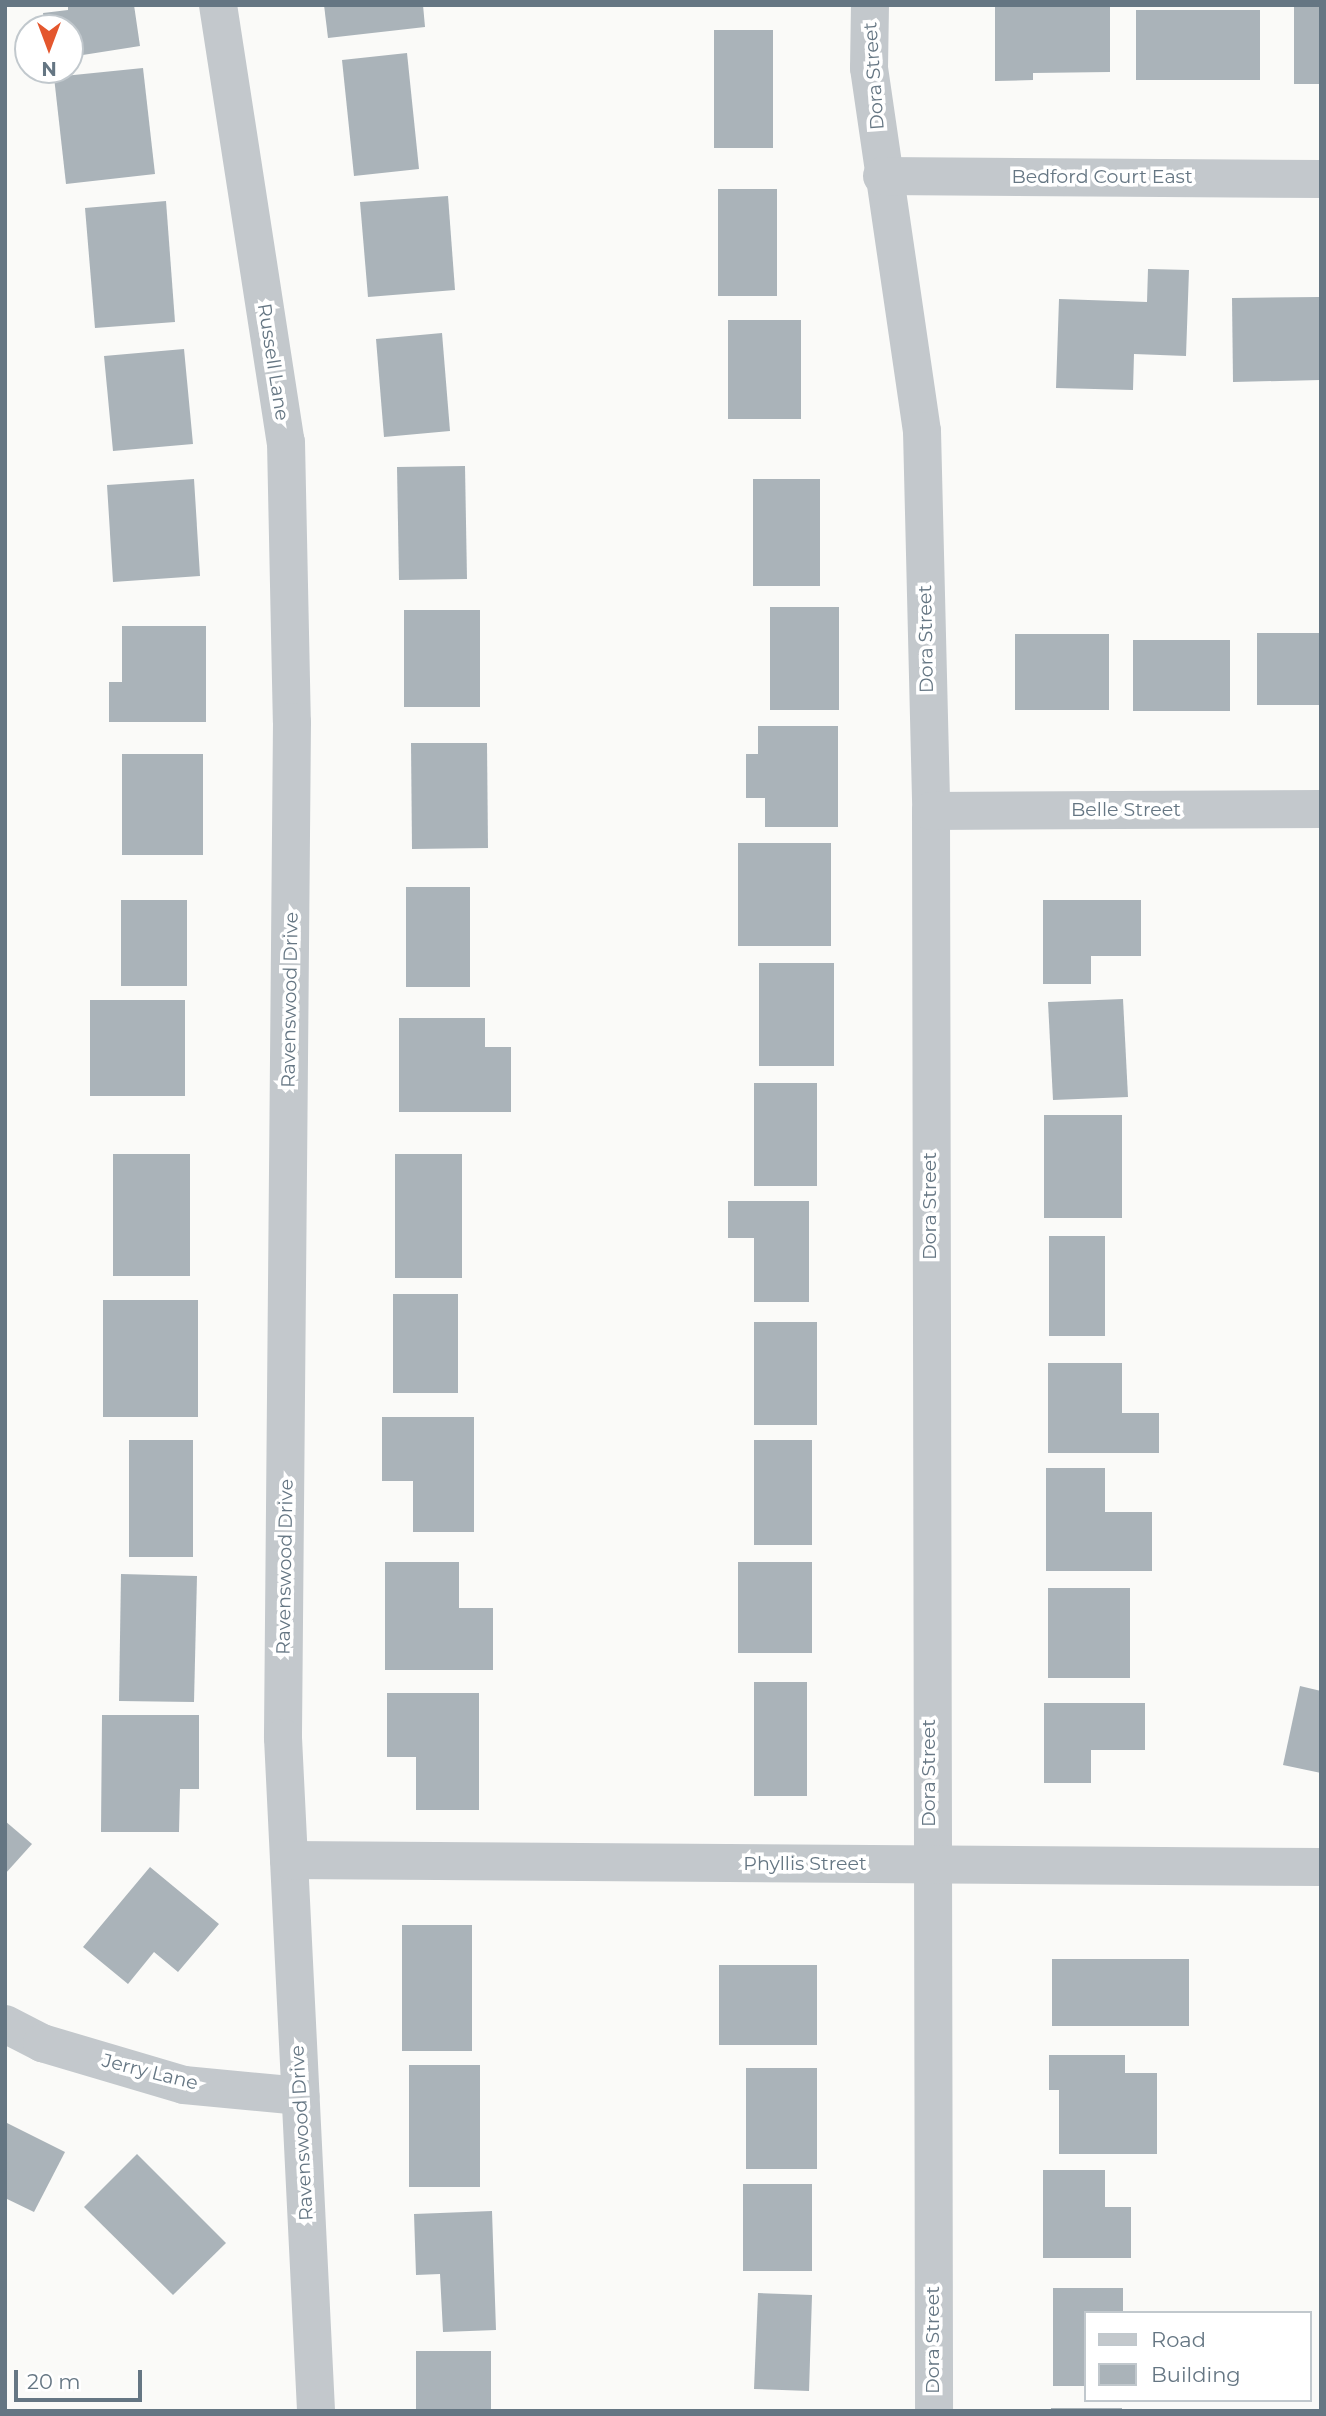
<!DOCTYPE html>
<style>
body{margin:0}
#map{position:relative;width:1326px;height:2416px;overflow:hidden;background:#fafaf8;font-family:Montserrat,sans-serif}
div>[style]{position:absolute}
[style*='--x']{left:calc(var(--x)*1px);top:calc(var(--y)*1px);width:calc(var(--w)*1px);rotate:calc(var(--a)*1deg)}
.building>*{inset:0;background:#aab3b9}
.minor>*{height:38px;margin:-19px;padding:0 19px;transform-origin:19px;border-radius:19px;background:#c3c8cc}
span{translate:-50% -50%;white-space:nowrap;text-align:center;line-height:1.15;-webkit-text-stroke:7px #fff;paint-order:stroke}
.street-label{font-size:19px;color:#657683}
.frame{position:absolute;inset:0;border:7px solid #657683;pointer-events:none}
.legend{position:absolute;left:1084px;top:2311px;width:228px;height:91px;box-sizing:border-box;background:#fff;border:2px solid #c1c8cd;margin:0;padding:9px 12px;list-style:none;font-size:21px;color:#657683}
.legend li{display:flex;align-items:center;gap:14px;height:35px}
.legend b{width:35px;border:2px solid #c1c8cd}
.north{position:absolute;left:14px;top:14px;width:70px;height:70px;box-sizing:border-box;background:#fff;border:2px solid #c1c8cd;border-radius:50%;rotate:180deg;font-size:19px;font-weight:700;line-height:28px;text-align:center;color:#657683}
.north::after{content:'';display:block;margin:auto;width:24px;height:32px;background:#e4572e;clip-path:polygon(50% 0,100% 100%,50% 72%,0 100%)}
.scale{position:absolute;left:14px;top:2370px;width:128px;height:32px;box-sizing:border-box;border:4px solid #657683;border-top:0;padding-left:9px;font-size:21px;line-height:24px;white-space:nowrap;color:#657683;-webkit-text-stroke:5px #fff;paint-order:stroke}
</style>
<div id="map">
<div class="building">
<div style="clip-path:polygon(68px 5px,134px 5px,140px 46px,70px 57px,70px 28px,45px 28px,43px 13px,68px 10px)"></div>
<div style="clip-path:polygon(324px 5px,423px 5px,425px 27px,328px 38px)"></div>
<div style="clip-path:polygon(995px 5px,1110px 5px,1110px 72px,1033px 73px,1033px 80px,995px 81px)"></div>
<div style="clip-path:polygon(1294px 5px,1321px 5px,1321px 84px,1294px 84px)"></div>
<div style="clip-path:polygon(1136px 10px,1260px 10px,1260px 80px,1136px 80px)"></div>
<div style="clip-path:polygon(714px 30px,773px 30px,773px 148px,714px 148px)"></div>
<div style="clip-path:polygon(407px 53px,419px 169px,354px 176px,342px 60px)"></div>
<div style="clip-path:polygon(143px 68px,155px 174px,66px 184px,54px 77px)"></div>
<div style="clip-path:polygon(718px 189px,777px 189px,777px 296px,718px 296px)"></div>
<div style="clip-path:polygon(448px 196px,455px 290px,368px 297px,360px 202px)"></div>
<div style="clip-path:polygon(166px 201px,175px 322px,95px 328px,85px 208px)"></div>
<div style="clip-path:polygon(1148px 269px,1189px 270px,1186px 356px,1134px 354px,1133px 390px,1056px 388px,1059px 299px,1147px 302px)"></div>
<div style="clip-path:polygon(1319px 297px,1320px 380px,1233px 382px,1232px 298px)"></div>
<div style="clip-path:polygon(728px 320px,801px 320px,801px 419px,728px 419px)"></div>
<div style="clip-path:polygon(442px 333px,450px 431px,384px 437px,376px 339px)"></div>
<div style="clip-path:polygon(184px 349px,193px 444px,113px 451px,104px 356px)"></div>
<div style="clip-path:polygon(465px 466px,467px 579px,399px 580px,397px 467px)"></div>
<div style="clip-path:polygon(194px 479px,200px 576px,113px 582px,107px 485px)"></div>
<div style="clip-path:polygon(753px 479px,820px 479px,820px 586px,753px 586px)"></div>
<div style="clip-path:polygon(770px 607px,839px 607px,839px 710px,770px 710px)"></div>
<div style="clip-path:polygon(404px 610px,480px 610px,480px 707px,404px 707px)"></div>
<div style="clip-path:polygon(122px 626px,206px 626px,206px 722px,109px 722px,109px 682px,122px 682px)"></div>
<div style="clip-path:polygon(1257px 633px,1321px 633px,1321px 705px,1257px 705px)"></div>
<div style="clip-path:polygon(1015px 634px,1109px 634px,1109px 710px,1015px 710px)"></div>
<div style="clip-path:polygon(1133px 640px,1230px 640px,1230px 711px,1133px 711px)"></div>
<div style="clip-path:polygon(758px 726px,838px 726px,838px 827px,765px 827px,765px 798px,746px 798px,746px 754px,758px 754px)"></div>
<div style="clip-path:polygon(411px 743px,487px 743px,488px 848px,412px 849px)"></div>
<div style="clip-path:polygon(122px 754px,203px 754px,203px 855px,122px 855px)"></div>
<div style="clip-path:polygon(738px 843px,831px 843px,831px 946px,738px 946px)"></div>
<div style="clip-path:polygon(406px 887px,470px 887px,470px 987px,406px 987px)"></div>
<div style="clip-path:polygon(121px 900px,187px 900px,187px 986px,121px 986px)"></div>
<div style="clip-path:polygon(1043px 900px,1141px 900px,1141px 956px,1091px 956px,1091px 984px,1043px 984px)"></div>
<div style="clip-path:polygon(759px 963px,834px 963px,834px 1066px,759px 1066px)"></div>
<div style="clip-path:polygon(1123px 999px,1128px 1097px,1053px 1100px,1048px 1002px)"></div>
<div style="clip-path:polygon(90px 1000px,185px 1000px,185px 1096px,90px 1096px)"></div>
<div style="clip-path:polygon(399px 1018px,485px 1018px,485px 1047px,511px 1047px,511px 1112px,399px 1112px)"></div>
<div style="clip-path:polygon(754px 1083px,817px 1083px,817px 1186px,754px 1186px)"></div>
<div style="clip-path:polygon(1044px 1115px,1122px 1115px,1122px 1218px,1044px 1218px)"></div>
<div style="clip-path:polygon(113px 1154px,190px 1154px,190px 1276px,113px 1276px)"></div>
<div style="clip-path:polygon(395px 1154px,462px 1154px,462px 1278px,395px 1278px)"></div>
<div style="clip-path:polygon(728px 1201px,809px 1201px,809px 1302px,754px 1302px,754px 1238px,728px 1238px)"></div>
<div style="clip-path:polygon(1049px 1236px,1105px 1236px,1105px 1336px,1049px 1336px)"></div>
<div style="clip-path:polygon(393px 1294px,458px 1294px,458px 1393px,393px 1393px)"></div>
<div style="clip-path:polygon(103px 1300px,198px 1300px,198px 1417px,103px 1417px)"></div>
<div style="clip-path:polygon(754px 1322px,817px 1322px,817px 1425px,754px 1425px)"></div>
<div style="clip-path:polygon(1048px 1363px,1122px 1363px,1122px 1413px,1159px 1413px,1159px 1453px,1048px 1453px)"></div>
<div style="clip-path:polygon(382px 1417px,474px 1417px,474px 1532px,413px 1532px,413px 1481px,382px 1481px)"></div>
<div style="clip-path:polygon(129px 1440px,193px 1440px,193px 1557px,129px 1557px)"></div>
<div style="clip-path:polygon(754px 1440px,812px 1440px,812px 1545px,754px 1545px)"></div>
<div style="clip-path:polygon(1046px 1468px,1105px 1468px,1105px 1512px,1152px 1512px,1152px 1571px,1046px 1571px)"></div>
<div style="clip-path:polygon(385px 1562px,459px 1562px,459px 1608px,493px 1608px,493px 1670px,385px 1670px)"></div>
<div style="clip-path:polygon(738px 1562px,812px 1562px,812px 1653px,738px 1653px)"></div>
<div style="clip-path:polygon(121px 1574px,197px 1576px,194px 1702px,119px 1701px)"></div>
<div style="clip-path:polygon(1048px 1588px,1130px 1588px,1130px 1678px,1048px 1678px)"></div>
<div style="clip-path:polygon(754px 1682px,807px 1682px,807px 1796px,754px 1796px)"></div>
<div style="clip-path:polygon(1300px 1686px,1321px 1691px,1321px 1773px,1283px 1765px)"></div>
<div style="clip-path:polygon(387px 1693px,479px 1693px,479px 1810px,416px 1810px,416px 1757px,387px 1757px)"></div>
<div style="clip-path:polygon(1044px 1703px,1145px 1703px,1145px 1750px,1091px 1750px,1091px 1783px,1044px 1783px)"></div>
<div style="clip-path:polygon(102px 1715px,199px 1715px,199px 1789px,180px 1789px,179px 1832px,101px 1832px)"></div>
<div style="clip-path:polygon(5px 1821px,32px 1844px,5px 1874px)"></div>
<div style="clip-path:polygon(150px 1867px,219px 1924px,178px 1972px,154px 1952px,128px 1984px,83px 1947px)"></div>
<div style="clip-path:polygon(402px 1925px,472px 1925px,472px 2051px,402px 2051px)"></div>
<div style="clip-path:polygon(1052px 1959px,1189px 1959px,1189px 2026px,1052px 2026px)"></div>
<div style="clip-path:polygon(719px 1965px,817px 1965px,817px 2045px,719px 2045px)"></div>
<div style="clip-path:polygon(1049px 2055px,1125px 2055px,1125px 2073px,1157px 2073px,1157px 2154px,1059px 2154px,1059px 2090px,1049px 2090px)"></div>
<div style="clip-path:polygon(409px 2065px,480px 2065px,480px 2187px,409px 2187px)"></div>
<div style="clip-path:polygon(746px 2068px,817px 2068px,817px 2169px,746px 2169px)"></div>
<div style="clip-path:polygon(5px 2122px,65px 2152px,34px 2212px,5px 2198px)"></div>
<div style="clip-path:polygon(137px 2154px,226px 2243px,173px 2295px,84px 2207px)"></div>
<div style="clip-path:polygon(1043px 2170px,1105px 2170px,1105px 2207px,1131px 2207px,1131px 2258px,1043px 2258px)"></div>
<div style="clip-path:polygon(743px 2184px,812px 2184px,812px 2271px,743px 2271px)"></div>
<div style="clip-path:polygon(492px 2211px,496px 2330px,443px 2332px,440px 2274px,416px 2275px,414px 2214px)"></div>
<div style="clip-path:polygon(1053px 2288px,1123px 2288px,1123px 2313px,1086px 2313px,1086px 2386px,1053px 2386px)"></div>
<div style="clip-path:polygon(758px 2293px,812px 2295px,809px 2391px,754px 2389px)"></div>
<div style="clip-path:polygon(416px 2351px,491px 2351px,491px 2411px,416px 2411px)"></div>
<div style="clip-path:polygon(1051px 2408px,1122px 2408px,1122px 2411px,1051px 2411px)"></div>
</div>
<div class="minor">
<div style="--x:218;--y:5;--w:442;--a:81.2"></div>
<div style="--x:286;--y:442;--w:280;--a:88.8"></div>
<div style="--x:292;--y:722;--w:1016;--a:90.51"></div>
<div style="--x:283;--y:1738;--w:674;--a:87.19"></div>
<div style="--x:870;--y:5;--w:63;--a:90.9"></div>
<div style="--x:869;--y:68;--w:367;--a:81.7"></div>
<div style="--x:922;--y:431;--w:380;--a:88.6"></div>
<div style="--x:931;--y:811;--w:1600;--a:89.89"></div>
<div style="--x:882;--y:176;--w:439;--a:0.4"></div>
<div style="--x:931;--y:811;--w:390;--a:-0.3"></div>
<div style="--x:289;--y:1860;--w:1032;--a:0.39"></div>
<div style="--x:5;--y:2024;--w:42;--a:27.2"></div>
<div style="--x:42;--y:2043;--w:148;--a:16.5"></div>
<div style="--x:184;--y:2085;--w:117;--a:5.4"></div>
</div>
<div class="street-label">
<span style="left:874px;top:76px;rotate:-94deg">Dora Street</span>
<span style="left:1102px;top:177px">Bedford Court East</span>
<span style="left:273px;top:362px;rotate:81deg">Russell Lane</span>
<span style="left:926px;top:639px;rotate:-91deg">Dora Street</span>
<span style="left:1126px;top:810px">Belle Street</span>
<span style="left:290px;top:1000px;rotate:-89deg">Ravenswood Drive</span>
<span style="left:930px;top:1206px;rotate:-90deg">Dora Street</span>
<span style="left:285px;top:1567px;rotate:-89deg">Ravenswood Drive</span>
<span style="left:929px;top:1773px;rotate:-90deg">Dora Street</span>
<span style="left:805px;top:1864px">Phyllis Street</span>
<span style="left:150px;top:2072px;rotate:14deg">Jerry Lane</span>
<span style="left:302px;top:2133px;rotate:-93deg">Ravenswood Drive</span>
<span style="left:933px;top:2340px;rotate:-90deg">Dora Street</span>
</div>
<div class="frame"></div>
<ul class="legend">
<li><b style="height:9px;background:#c3c8cc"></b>Road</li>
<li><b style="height:19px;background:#aab3b9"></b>Building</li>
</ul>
<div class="north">N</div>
<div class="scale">20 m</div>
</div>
